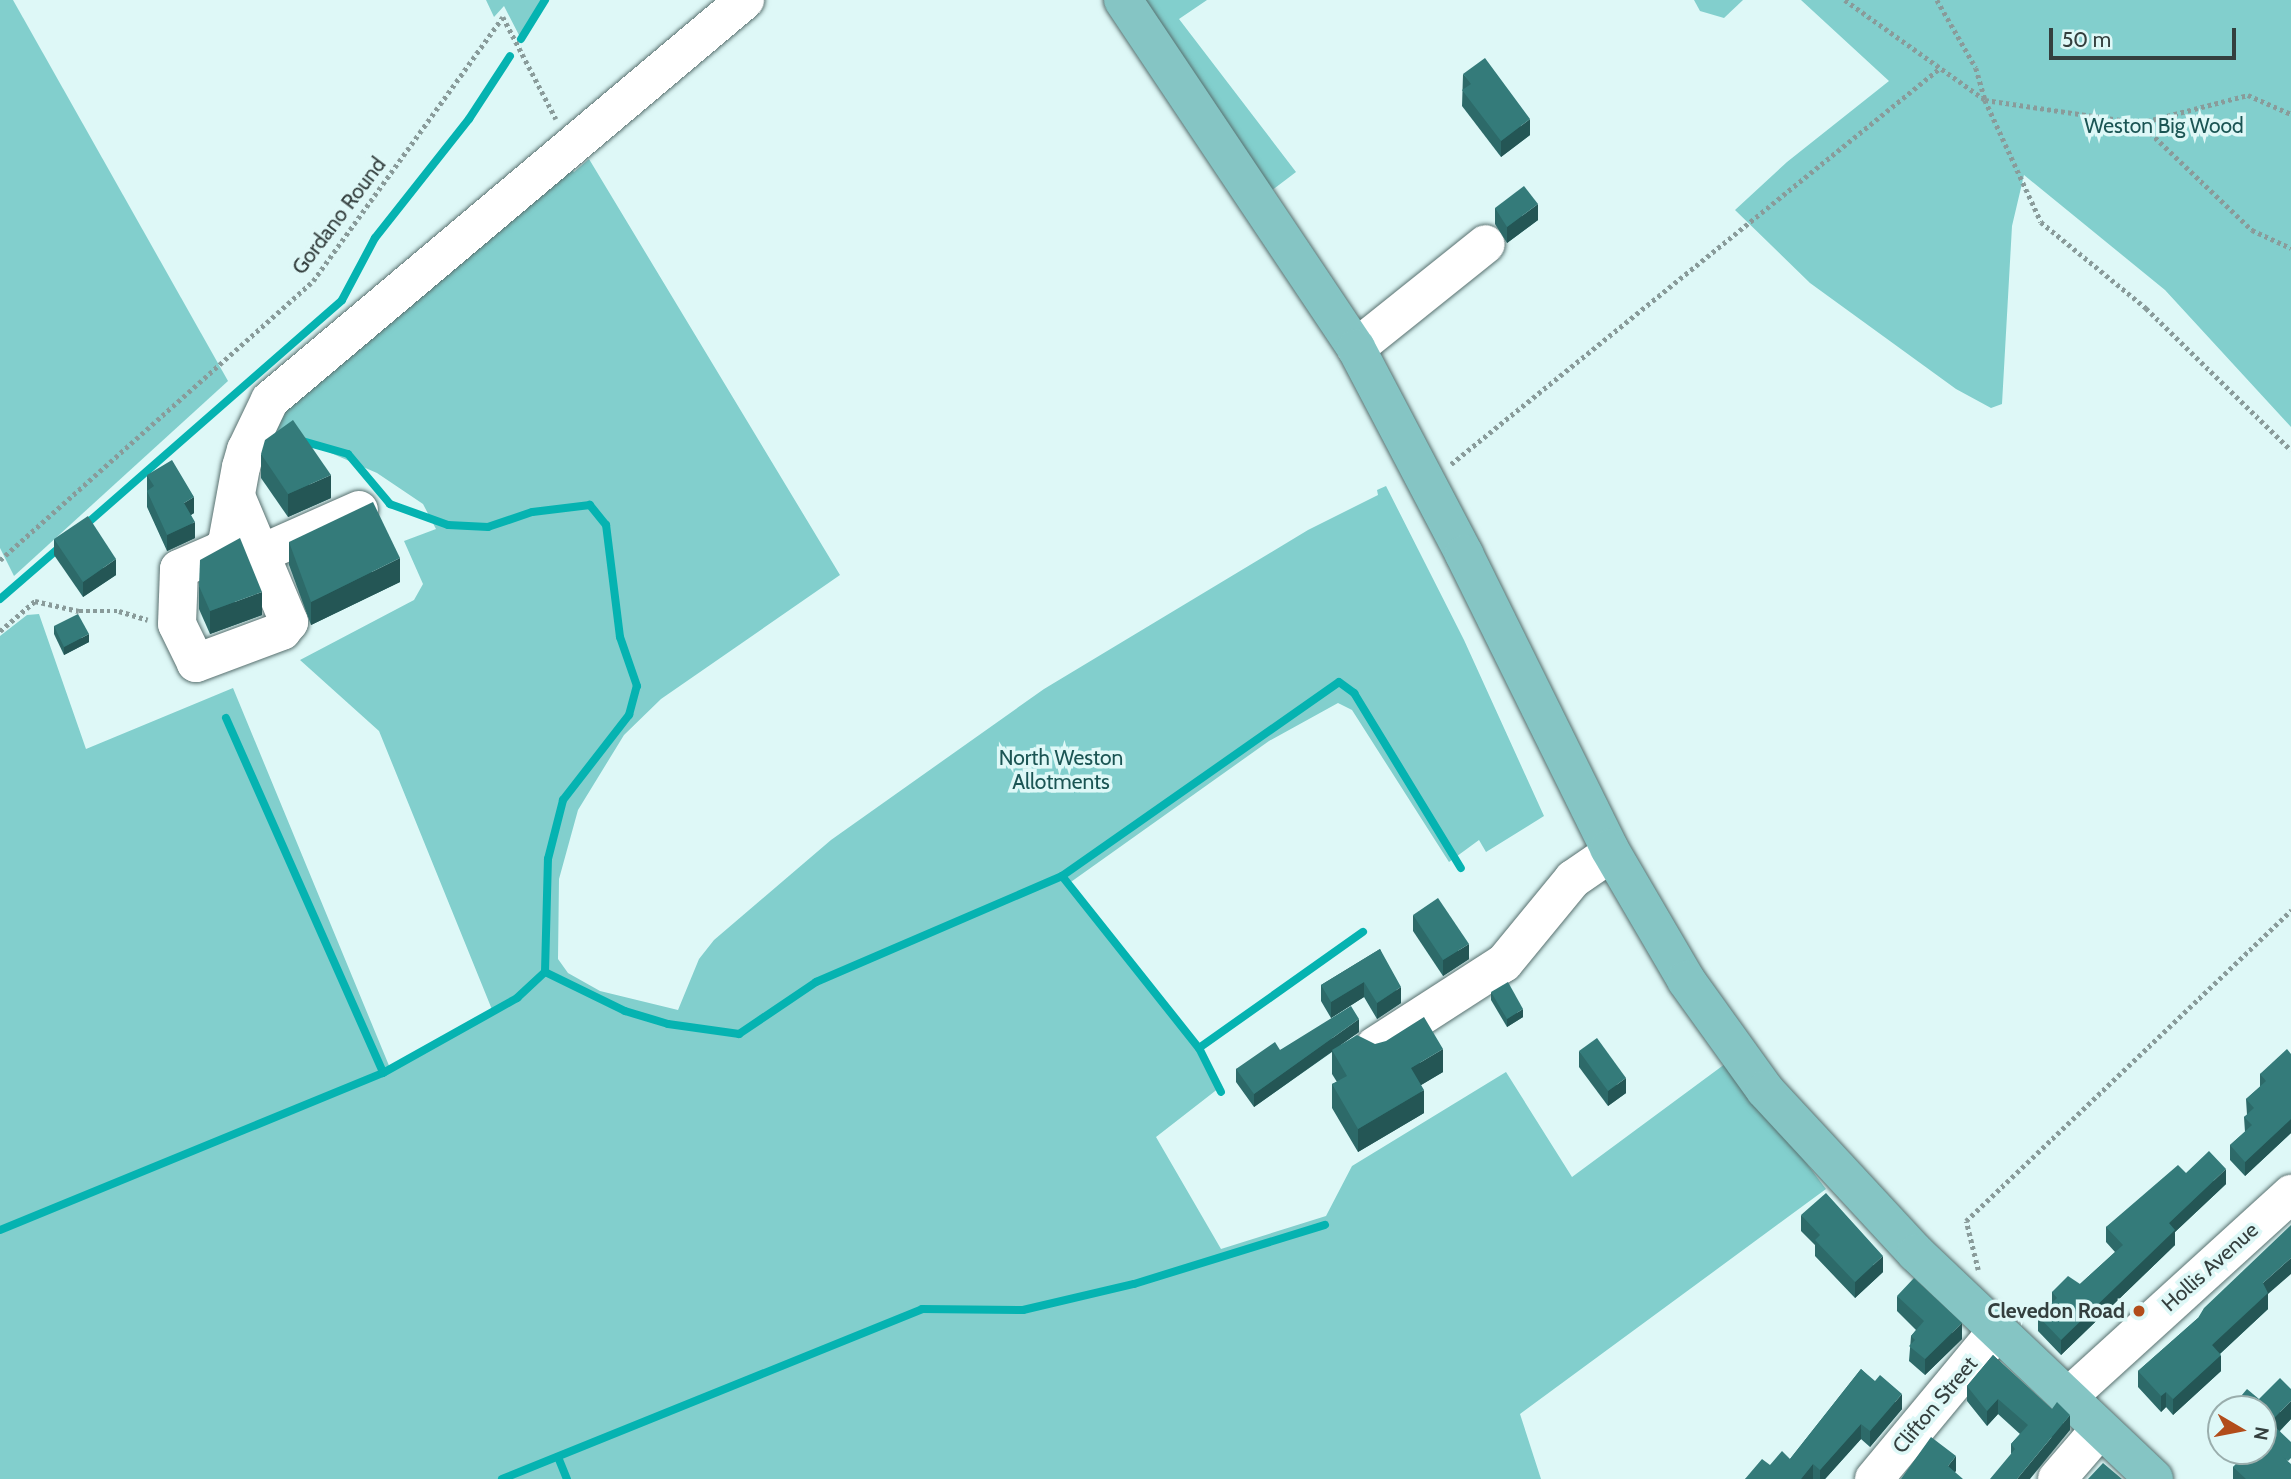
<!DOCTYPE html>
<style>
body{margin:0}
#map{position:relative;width:2291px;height:1479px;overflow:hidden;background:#def8f7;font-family:Cabin,sans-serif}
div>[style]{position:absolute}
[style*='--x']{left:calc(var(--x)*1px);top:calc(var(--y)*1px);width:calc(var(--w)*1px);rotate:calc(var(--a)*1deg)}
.green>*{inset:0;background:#82cfcd}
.stream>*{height:8px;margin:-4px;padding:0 4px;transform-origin:4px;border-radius:4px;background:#05b3b1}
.path>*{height:4.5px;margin-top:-2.25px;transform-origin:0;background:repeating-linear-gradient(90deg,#899b9a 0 3.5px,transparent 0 7px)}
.roads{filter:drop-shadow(0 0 2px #58706f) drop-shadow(0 0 2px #58706f)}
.minor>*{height:38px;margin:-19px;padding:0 19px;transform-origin:19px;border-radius:19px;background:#fff}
.major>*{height:38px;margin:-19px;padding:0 19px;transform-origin:19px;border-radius:19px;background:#85c5c4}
.wall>*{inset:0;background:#2d6a69}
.shaded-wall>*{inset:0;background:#245655}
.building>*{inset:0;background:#347b7a}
.dots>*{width:19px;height:19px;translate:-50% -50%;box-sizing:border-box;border:4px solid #def8f7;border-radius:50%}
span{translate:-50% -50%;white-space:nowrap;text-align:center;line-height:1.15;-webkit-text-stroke:7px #def8f7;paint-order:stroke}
.park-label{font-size:21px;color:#1b5554}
.street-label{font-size:21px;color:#343f3e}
.poi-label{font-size:21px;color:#343f3e;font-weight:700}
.right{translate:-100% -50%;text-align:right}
.north{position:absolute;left:2207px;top:1395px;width:70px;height:70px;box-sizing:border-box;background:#def8f7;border:2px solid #9aaead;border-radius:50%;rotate:100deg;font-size:19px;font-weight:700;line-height:28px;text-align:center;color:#343f3e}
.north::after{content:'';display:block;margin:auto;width:24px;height:32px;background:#b24d1b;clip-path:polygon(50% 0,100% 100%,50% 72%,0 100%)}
.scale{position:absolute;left:2049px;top:28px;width:187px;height:32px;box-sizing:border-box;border:4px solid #343f3e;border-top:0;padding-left:9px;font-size:21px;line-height:24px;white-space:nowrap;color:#343f3e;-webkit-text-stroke:5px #def8f7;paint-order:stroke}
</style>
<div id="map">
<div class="green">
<div style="clip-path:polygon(0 0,13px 0,228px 381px,14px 576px,0 548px)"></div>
<div style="clip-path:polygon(486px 0,545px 0,521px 39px,504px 6px,494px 17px)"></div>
<div style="clip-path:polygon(1141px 0,1207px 0,1179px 19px,1296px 172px,1271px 191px)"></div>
<div style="clip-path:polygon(1694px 0,1743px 0,1724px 18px,1700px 11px)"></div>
<div style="clip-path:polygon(1801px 0,2291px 0,2291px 427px,2165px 290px,2024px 175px,2012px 226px,2002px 404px,1991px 408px,1956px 389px,1810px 283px,1735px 210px,1787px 162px,1889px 81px)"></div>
<div style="clip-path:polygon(589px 159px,840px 575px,661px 699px,624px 735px,578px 810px,559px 879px,558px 959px,568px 973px,600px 991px,678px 1010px,699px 959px,714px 940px,831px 840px,1044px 689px,1308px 530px,1378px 495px,1377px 490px,1386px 486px,1464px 640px,1544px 816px,1486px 852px,1479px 840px,1449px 862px,1352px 710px,1338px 703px,1269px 741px,1068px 884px,1199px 1048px,1219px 1088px,1156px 1137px,1221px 1249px,1326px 1216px,1352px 1166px,1506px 1072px,1572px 1177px,1729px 1061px,1826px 1189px,1520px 1414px,1541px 1479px,0 1479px,0 636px,27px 615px,39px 614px,86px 749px,233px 688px,390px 1068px,493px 1012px,379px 731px,300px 660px,414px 600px,423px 584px,404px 541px,436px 529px,423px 504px,377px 473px,317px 447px,257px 434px,568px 166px,574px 172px)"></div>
</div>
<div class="stream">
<div style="--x:521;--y:39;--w:46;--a:-58.4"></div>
<div style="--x:83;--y:527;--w:344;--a:-41.2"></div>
<div style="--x:342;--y:300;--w:70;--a:-62"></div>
<div style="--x:375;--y:238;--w:152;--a:-51.7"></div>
<div style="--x:469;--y:119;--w:75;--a:-56.9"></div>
<div style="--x:0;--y:599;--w:79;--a:-40.9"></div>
<div style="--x:226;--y:718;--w:388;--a:66.1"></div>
<div style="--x:1062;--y:876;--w:220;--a:51.5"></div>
<div style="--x:1199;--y:1048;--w:49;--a:63.4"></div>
<div style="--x:545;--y:972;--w:89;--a:26"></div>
<div style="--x:625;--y:1011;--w:45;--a:16.8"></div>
<div style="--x:668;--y:1024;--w:72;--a:8"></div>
<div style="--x:739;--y:1034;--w:93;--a:-34"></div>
<div style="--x:816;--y:982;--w:268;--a:-23.3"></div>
<div style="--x:1062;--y:876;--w:338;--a:-35"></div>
<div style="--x:1339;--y:682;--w:19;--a:36"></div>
<div style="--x:1354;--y:693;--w:205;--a:58.6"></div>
<div style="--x:1199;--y:1048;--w:201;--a:-35.3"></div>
<div style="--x:0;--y:1230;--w:414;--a:-22.3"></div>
<div style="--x:383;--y:1073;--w:154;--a:-29.2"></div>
<div style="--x:517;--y:998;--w:38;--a:-43"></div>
<div style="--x:545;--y:972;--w:113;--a:-88.5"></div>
<div style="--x:548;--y:859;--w:61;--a:-75.7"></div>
<div style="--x:563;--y:800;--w:108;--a:-52.2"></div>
<div style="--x:629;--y:715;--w:30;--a:-75"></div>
<div style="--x:637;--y:686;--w:52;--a:-109.1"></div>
<div style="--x:620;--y:637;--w:113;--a:-97.1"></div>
<div style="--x:606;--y:525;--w:26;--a:-129"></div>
<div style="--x:590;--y:505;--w:58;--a:173.1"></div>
<div style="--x:532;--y:512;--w:46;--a:161.2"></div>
<div style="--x:488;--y:527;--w:40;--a:-177.1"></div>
<div style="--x:448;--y:525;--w:62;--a:-160.1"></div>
<div style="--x:390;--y:504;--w:65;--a:-130"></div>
<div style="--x:348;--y:454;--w:51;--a:-164.1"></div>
<div style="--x:558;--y:1457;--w:24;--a:68"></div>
<div style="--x:502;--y:1479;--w:453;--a:-22"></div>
<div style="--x:922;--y:1309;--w:101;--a:0.6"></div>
<div style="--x:1023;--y:1310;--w:114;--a:-13.2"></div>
<div style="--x:1134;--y:1284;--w:200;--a:-17.2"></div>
</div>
<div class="path">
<div style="--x:1845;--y:0;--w:172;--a:35.5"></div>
<div style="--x:1985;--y:100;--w:157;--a:8.4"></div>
<div style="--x:2140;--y:123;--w:112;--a:-14.5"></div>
<div style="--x:2248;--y:95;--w:47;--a:23.8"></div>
<div style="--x:1937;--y:0;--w:78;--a:60.2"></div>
<div style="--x:1976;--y:68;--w:33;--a:74"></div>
<div style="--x:1985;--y:100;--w:134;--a:65.3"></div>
<div style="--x:2041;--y:222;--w:136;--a:39.3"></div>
<div style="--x:2146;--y:308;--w:203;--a:44.4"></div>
<div style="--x:2140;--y:123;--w:155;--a:43.7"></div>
<div style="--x:2252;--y:230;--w:43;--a:24.8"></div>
<div style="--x:1451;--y:464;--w:629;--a:-39"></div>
<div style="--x:0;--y:560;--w:419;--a:-41.7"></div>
<div style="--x:313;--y:281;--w:325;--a:-54.3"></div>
<div style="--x:503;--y:17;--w:115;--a:62.5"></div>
<div style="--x:0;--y:631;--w:46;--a:-40.6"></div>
<div style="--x:35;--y:601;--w:45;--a:12.8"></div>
<div style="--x:79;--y:611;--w:40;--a:0"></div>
<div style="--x:119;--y:611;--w:30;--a:17"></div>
<div style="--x:1978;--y:1270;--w:50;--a:-103.8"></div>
<div style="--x:1966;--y:1221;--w:450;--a:-43.7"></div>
</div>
<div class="roads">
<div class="minor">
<div style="--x:1356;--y:348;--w:166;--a:-38.7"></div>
<div style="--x:236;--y:496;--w:137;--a:67.2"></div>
<div style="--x:289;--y:622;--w:11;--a:128"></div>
<div style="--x:282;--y:631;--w:92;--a:159.6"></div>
<div style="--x:196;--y:663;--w:43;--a:-116"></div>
<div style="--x:177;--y:624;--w:55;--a:-87.9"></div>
<div style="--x:179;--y:569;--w:45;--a:-23.7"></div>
<div style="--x:220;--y:551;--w:11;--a:-49"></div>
<div style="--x:227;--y:543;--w:77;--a:-79.6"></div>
<div style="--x:241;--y:467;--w:18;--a:-74"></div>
<div style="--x:246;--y:450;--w:55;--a:-64.4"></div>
<div style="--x:270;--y:400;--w:621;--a:-40.1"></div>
<div style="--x:262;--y:553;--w:106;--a:-23.9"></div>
<div style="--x:1375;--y:1046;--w:153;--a:-32.8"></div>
<div style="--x:1504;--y:963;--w:109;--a:-50.6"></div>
<div style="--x:1573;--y:879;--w:46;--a:-34.4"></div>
<div style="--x:2068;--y:1397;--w:302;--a:-42.3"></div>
<div style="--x:1874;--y:1479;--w:192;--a:-50.3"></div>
<div style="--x:2057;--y:1479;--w:66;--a:-49.3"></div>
</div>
<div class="major">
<div style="--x:1123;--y:0;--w:419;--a:56.2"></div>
<div style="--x:1356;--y:348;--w:233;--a:62.3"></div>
<div style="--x:1464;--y:554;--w:328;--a:63.7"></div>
<div style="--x:1609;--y:848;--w:153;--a:59.7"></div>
<div style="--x:1686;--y:980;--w:135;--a:54.3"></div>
<div style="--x:1765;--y:1090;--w:222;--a:47.2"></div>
<div style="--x:1916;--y:1253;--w:328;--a:43.5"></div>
</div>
</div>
<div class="wall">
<div style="clip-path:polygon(1463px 74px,1530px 135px,1501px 157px,1462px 106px)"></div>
<div style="clip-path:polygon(1495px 208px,1538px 220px,1507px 243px,1495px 224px)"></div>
<div style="clip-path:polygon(261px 454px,331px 498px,288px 517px,261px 478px)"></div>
<div style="clip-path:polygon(147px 475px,194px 513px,191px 515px,195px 538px,167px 551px,147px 507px)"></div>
<div style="clip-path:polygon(54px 539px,116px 575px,83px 597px,54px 555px)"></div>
<div style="clip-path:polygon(289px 542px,400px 582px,311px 625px,289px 565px)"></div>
<div style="clip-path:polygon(199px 586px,262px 615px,210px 634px,199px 609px)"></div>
<div style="clip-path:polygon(54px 626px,89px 642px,64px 655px,54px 634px)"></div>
<div style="clip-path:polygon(1413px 915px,1469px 959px,1443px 976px,1413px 931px)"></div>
<div style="clip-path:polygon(1380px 949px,1401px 1003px,1377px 1019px,1364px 997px,1331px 1018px,1321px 1001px,1321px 985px)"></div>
<div style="clip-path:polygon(1491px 992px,1523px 1017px,1507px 1027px,1491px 1000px)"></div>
<div style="clip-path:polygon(1359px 1032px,1340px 1045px,1375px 1044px,1443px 1072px,1421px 1085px,1424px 1113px,1358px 1152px,1332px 1108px,1332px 1084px,1337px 1082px,1332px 1074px,1332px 1052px,1254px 1107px,1236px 1082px,1236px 1069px,1280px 1050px)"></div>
<div style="clip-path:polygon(1579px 1051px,1626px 1093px,1608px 1106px,1579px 1067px)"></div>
<div style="clip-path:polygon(2291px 1054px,2291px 1133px,2245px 1176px,2230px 1160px,2230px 1145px,2245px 1132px,2244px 1117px,2247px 1115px,2246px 1099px,2260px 1087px,2260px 1074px)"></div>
<div style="clip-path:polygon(2186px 1173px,2226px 1184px,2175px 1232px,2175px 1245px,2061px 1355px,2038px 1331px,2038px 1316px,2052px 1303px,2052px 1292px,2080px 1284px,2115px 1252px,2106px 1242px,2106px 1227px)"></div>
<div style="clip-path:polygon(1801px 1215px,1883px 1272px,1855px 1298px,1815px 1256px,1815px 1245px,1801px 1231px)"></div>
<div style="clip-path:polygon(2268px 1294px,2268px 1309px,2220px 1354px,2221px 1371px,2173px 1415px,2166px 1407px,2161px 1412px,2138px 1387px,2138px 1371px,2198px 1318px)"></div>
<div style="clip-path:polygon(1897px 1296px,1962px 1339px,1925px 1375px,1909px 1361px,1911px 1336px,1916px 1330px,1897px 1311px)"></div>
<div style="clip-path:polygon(1993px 1355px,2070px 1430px,2011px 1454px,2011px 1444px,2020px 1434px,1998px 1414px,1987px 1426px,1967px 1401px,1967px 1386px)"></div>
<div style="clip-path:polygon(1861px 1369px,1902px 1409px,1870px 1447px,1861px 1439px,1825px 1479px,1745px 1479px,1770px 1465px,1790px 1459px)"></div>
<div style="clip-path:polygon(2259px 1399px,2291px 1419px,2280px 1431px,2291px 1479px,2233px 1479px,2233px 1467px,2263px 1451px)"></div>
</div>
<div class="shaded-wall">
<div style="clip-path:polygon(1530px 119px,1530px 135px,1501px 157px,1501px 141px)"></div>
<div style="clip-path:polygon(1538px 204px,1538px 220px,1507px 243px,1507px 227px)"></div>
<div style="clip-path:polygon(331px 475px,331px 498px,288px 517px,288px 494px)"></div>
<div style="clip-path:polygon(194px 497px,194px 513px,184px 519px,184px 503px)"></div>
<div style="clip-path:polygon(195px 522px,195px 538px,167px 551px,167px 535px)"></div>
<div style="clip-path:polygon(400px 558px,400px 582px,311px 625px,311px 602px)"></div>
<div style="clip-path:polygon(116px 559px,116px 575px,83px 597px,83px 582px)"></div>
<div style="clip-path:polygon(262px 592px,262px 615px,210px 634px,210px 611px)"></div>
<div style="clip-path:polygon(89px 634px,89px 642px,64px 655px,64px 647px)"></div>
<div style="clip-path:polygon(1469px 944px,1469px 959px,1443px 976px,1443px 960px)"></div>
<div style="clip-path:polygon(1364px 982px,1364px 997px,1331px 1018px,1331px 1002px)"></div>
<div style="clip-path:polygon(1401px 987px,1401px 1003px,1377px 1019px,1377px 1003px)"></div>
<div style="clip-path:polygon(1523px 1009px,1523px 1017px,1507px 1027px,1507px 1019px)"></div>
<div style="clip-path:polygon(1359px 1019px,1359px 1032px,1254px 1107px,1254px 1094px)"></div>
<div style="clip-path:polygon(1443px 1049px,1443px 1072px,1411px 1091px,1411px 1068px)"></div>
<div style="clip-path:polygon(1626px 1078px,1626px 1093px,1608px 1106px,1608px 1091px)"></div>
<div style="clip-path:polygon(1424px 1090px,1424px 1113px,1358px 1152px,1358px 1129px)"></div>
<div style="clip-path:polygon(2291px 1119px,2291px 1133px,2245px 1176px,2245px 1162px)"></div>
<div style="clip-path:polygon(2226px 1169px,2226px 1184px,2175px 1232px,2175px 1245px,2061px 1355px,2061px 1340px,2169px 1223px)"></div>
<div style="clip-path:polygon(1883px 1256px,1883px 1272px,1855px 1298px,1855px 1282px)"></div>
<div style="clip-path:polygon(2291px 1258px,2291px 1274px,2268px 1294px,2268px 1309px,2212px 1361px,2212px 1345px,2263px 1283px)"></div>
<div style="clip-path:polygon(1962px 1323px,1962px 1339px,1925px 1375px,1925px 1359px)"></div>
<div style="clip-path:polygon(2221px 1355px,2221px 1371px,2173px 1415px,2173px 1399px)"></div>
<div style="clip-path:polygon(2166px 1392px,2166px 1407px,2161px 1412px,2161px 1396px)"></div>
<div style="clip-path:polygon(1902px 1394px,1902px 1409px,1870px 1447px,1870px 1431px)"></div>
<div style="clip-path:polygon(1998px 1399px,1998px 1414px,1987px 1426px,1987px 1411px)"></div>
<div style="clip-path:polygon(2291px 1401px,2291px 1419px,2270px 1440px,2270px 1422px)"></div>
<div style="clip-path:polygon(2070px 1415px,2070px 1430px,2030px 1479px,2017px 1479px)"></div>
<div style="clip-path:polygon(1861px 1424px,1861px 1439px,1825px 1479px,1820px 1479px,1820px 1470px)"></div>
<div style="clip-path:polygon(1956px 1456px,1956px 1471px,1950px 1479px,1948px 1466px)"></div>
<div style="clip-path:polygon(1813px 1464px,1813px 1479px,1801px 1479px)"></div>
</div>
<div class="building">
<div style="clip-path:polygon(1485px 58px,1530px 119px,1501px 141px,1462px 90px,1471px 84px,1463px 74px)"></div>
<div style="clip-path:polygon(1524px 186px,1538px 204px,1507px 227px,1495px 208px)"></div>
<div style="clip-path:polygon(293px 420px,331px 475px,288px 494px,261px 454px,265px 440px)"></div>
<div style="clip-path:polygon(172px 460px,194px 497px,184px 503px,195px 522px,167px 535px,147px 491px,154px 486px,147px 475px)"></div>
<div style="clip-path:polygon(373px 502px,400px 558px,311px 602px,289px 542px)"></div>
<div style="clip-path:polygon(88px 516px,116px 559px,83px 582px,54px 539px)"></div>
<div style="clip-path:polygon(240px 538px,262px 592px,210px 611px,199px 586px,200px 560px)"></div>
<div style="clip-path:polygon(78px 614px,89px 634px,64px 647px,54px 626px)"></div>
<div style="clip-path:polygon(1438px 898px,1469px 944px,1443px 960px,1413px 915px)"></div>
<div style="clip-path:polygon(1380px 949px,1401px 987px,1377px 1003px,1364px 982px,1331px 1002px,1321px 985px)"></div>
<div style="clip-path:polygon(1508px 982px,1523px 1009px,1507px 1019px,1491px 992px)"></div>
<div style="clip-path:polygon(1351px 1006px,1359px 1019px,1254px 1094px,1236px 1069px,1275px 1042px,1280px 1050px)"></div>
<div style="clip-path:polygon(1424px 1017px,1443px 1049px,1411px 1068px,1424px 1090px,1358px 1129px,1332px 1084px,1347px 1076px,1332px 1050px,1357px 1035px,1375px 1044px,1386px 1041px)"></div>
<div style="clip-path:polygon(1597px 1038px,1626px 1078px,1608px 1091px,1579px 1051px)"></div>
<div style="clip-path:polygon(2287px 1049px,2291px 1054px,2291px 1119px,2245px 1162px,2230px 1145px,2252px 1125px,2244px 1117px,2254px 1108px,2246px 1099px,2266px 1081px,2260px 1074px)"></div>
<div style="clip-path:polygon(2209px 1151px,2226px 1169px,2169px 1223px,2175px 1230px,2061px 1340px,2038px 1316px,2057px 1298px,2052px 1292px,2068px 1276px,2080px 1284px,2123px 1245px,2106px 1227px,2178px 1165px,2186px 1173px)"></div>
<div style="clip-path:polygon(1826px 1193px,1883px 1256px,1855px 1282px,1815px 1240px,1820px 1235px,1801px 1215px)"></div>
<div style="clip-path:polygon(2291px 1225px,2291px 1258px,2263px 1283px,2268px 1293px,2212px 1345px,2221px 1355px,2173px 1399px,2166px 1392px,2161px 1396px,2138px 1371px,2198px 1318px,2204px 1308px)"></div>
<div style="clip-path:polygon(1914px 1278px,1962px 1323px,1925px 1359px,1909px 1346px,1915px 1340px,1911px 1336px,1924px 1321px,1897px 1296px)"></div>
<div style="clip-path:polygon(1993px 1355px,2052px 1409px,2057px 1402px,2070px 1415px,2017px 1479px,1990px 1479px,2015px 1449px,2011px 1444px,2028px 1425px,1998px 1399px,1987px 1411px,1967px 1386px)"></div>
<div style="clip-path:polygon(1861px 1369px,1875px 1381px,1880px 1375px,1902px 1394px,1870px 1431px,1861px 1424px,1820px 1470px,1813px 1464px,1801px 1479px,1745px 1479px,1762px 1459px,1770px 1465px,1782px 1451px,1790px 1459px)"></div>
<div style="clip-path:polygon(2280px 1378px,2291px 1389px,2291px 1401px,2270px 1422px,2291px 1442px,2291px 1458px,2288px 1461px,2283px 1457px,2291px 1464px,2291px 1479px,2246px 1479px,2233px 1467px,2248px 1451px,2263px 1451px,2263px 1409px,2230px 1409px,2247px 1389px,2259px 1399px)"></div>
<div style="clip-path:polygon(1931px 1437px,1956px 1456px,1948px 1466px,1963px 1479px,1901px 1479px)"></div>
<div style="clip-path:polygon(2103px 1463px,2122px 1479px,2088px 1479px)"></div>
</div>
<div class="dots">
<div style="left:2139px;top:1311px;background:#b24d1b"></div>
</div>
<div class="park-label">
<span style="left:2164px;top:126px">Weston Big Wood</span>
<span style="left:1061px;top:770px">North Weston<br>Allotments</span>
</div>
<div class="street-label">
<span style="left:339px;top:216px;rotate:-53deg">Gordano Round</span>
<span style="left:2210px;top:1267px;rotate:-42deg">Hollis Avenue</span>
<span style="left:1935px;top:1405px;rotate:-50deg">Clifton Street</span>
</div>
<div class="poi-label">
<span class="right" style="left:2125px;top:1311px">Clevedon Road</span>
</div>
<div class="north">N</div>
<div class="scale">50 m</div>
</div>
